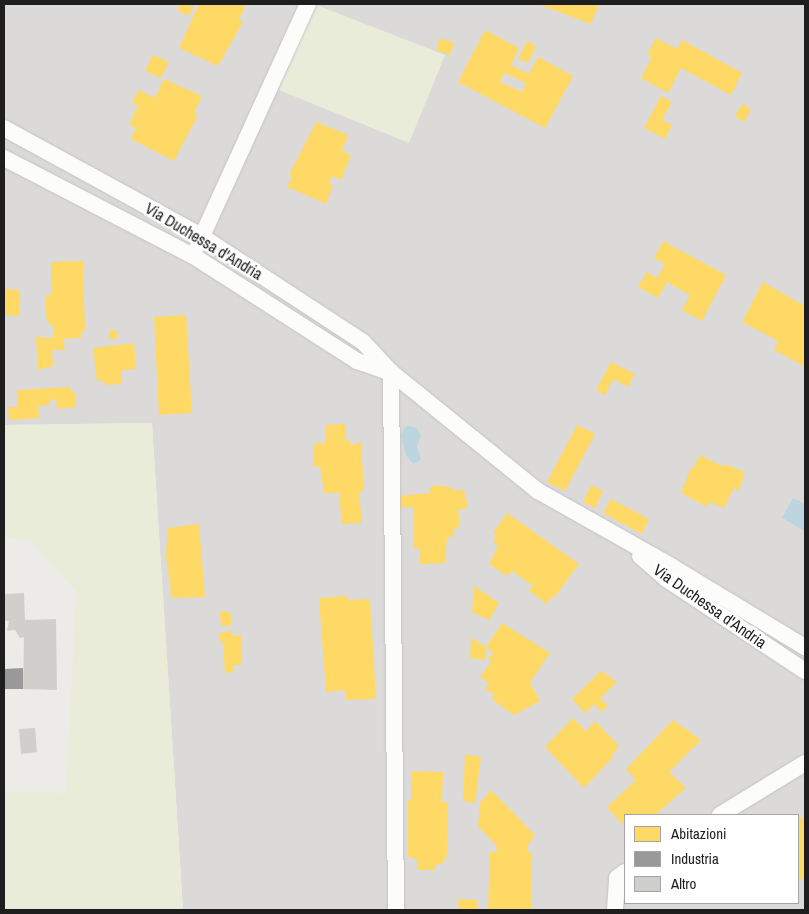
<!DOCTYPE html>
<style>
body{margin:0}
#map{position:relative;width:809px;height:914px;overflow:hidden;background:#ecebe7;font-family:"Archivo Narrow",sans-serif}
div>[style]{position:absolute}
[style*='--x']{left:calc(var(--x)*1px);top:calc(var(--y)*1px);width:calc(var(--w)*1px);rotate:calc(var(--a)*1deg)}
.residential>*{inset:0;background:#dbdad8}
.farmland>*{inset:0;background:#eaecda}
.water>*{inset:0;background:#bcd5de}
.homes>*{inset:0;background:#ffd966}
.industry>*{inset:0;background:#999}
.building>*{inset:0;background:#d0cfcc}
.roads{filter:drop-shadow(0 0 1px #c5c4c3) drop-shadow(0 0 1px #c5c4c3)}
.minor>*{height:16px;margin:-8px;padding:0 8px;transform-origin:8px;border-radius:8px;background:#fcfcfb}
span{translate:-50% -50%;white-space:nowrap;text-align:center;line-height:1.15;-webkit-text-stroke:5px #fff;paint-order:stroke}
.street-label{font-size:16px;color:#1e1e1e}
.frame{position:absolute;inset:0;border:5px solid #1e1e1e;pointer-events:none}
.legend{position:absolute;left:624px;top:814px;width:175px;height:90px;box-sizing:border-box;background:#fff;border:1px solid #a5a5a5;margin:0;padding:6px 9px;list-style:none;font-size:15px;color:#1e1e1e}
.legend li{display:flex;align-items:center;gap:10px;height:25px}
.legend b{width:25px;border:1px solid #a5a5a5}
</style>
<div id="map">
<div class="residential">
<div style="clip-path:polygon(evenodd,4px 4px,805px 4px,805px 910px,183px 910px,152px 423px,4px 425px,4px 4px,625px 815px,798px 815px,798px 903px,625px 903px,625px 815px)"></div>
</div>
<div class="farmland">
<div style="clip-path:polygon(314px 4px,445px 55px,409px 143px,279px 90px)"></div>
<div style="clip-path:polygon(152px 423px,183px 910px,4px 910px,4px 792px,66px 793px,76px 591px,30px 540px,4px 538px,4px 425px)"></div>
</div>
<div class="water">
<div style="clip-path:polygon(410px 426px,417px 428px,421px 436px,417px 446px,421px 460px,413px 464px,406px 455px,401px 436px,405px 427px)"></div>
<div style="clip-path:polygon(793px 498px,805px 504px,805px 531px,782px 518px)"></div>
</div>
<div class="homes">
<div style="clip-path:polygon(181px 4px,194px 7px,188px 16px,177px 10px)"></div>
<div style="clip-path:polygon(199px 4px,246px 4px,239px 20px,243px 22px,218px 66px,179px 48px)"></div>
<div style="clip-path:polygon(538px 4px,599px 4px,591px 24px)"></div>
<div style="clip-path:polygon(evenodd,485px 30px,519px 48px,511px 65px,529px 74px,538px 57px,573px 76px,545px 128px,458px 82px,485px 30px,504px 73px,526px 83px,522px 92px,500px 82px,504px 73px)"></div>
<div style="clip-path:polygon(440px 38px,454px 43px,450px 55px,436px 50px)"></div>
<div style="clip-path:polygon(656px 38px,677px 49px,682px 40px,742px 73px,731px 95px,681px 68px,668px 93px,641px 78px,652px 57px,647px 54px)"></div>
<div style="clip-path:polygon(527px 41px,536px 46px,528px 63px,518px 59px)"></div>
<div style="clip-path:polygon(153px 55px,169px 62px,161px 78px,145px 71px)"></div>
<div style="clip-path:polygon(164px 79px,202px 96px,194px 113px,198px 115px,174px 161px,131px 139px,136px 128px,129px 125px,138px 105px,132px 102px,139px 90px,155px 98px)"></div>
<div style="clip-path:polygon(661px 96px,672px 102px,662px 120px,672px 125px,665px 139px,644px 128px)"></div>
<div style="clip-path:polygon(742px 104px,751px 109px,744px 122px,735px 116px)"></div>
<div style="clip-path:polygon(316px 122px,348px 135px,342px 151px,351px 155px,341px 180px,332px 176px,329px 184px,333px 186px,326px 204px,287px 187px,292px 176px,289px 175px)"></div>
<div style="clip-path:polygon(663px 241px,726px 275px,702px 321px,682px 310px,690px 295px,667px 282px,658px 298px,638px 287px,647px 272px,657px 278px,665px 264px,654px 258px)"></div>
<div style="clip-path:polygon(83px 261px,85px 331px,81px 331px,81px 338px,63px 339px,65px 350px,52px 350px,53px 366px,38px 370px,36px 337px,54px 338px,53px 325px,47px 323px,45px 295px,52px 295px,51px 262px)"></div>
<div style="clip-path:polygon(763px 282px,803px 305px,805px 301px,805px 367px,774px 350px,778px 341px,742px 322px)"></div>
<div style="clip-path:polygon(4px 289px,20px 290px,19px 316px,4px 315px)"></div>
<div style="clip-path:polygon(186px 315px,192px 413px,159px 415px,154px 317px)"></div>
<div style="clip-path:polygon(110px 330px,118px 331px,117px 339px,109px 339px)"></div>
<div style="clip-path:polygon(134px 343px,136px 369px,122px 370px,122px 384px,105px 385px,104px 381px,97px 381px,93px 348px)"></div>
<div style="clip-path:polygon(611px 362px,635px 374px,628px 387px,613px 379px,605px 395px,596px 390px)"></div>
<div style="clip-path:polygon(70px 387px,71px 392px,75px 392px,76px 407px,57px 409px,56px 399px,50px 400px,50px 405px,38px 406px,39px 418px,9px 420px,8px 407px,18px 407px,17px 390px)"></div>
<div style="clip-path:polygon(345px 424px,346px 441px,350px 440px,351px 446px,361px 442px,364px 492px,359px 491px,362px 523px,342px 524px,339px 493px,324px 493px,320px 466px,314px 467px,313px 444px,326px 443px,325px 425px)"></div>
<div style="clip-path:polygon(577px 425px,595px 434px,565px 491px,547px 482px)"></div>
<div style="clip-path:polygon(700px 455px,724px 467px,725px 464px,745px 472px,739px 491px,734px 488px,724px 508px,708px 502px,707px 507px,681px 493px,691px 467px,693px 469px)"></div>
<div style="clip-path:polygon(435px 485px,453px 488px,454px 491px,464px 490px,468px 508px,458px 510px,460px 527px,455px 527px,453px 537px,447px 537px,445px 563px,420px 564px,420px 548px,414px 548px,413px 507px,398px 508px,397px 496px,430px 493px,430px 488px)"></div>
<div style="clip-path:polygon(591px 485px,603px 491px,595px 508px,583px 502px)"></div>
<div style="clip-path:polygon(611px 499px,649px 519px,642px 534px,603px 513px)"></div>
<div style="clip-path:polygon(507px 513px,579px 564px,554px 598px,552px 596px,547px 604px,529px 591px,533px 586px,512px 571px,507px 576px,489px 564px,498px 546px,493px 542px,497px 536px,493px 533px)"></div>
<div style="clip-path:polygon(199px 524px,205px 597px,172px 598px,166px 556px,168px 528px)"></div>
<div style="clip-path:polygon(474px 586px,499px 603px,489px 620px,472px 612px)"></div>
<div style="clip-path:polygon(347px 596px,347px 600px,370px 599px,376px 699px,346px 700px,346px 690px,326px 692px,319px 598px)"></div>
<div style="clip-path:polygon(220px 611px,230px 612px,232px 625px,221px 626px)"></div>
<div style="clip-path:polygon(502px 623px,550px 653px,530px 682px,540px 701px,514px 715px,491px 699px,495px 695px,485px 689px,489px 683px,480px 677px,491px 662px,488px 659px,493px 653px,486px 647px)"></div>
<div style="clip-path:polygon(232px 630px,232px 636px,241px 635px,242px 665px,233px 665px,234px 672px,225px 673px,223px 642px,220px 642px,219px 634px)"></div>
<div style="clip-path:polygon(471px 637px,486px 647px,485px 660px,470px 658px)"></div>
<div style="clip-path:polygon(601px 671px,617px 682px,600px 698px,608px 705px,602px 712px,594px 704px,585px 713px,572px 699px)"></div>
<div style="clip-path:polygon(573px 718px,586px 731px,595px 721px,619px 746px,612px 755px,613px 757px,584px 788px,545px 747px)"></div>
<div style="clip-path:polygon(673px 720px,701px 740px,669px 772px,686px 788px,655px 815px,625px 815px,625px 827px,607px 807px,636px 780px,626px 769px)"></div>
<div style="clip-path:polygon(465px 754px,481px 757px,475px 803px,463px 801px)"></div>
<div style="clip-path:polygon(412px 771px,443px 772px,442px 802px,448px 802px,447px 858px,443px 858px,443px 864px,436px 864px,436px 870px,417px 870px,417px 860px,408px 856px,408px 800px,411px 800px)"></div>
<div style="clip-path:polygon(491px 790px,535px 835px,528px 845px,527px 852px,532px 852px,531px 910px,488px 910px,490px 852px,497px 852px,496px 845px,478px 826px,480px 803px)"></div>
<div style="clip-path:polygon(798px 818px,805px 818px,805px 879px,798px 879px)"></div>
<div style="clip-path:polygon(458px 899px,477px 900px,477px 910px,459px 910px)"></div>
</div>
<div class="industry">
<div style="clip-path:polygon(23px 668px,23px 689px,4px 689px,4px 669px)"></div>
</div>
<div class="building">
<div style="clip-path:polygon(24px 593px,25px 620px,56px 619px,57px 690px,23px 689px,24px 637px,20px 638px,15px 630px,7px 631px,9px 621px,4px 621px,4px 594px)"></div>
<div style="clip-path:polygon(35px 728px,37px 752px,21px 754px,19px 729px)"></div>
</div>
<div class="roads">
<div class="minor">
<div style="--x:4;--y:128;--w:225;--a:28.7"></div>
<div style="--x:201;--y:236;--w:194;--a:33.2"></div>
<div style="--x:363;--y:342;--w:41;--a:47"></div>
<div style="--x:391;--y:372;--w:189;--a:39"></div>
<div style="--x:538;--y:491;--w:153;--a:29.4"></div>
<div style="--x:671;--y:566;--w:157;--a:31.2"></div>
<div style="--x:4;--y:158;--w:215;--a:27.4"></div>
<div style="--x:195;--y:257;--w:193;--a:32.7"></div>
<div style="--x:357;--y:361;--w:34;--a:19"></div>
<div style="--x:198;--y:245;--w:265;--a:-65.5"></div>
<div style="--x:391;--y:372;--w:538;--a:89.47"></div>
<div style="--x:640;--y:556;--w:33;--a:41"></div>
<div style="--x:665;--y:578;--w:168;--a:33.6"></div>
<div style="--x:720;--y:815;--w:100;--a:-31.5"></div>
<div style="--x:615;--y:910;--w:32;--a:-86"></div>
<div style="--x:617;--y:878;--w:10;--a:-37"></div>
</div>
</div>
<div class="street-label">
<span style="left:204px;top:241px;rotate:31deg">Via Duchessa d'Andria</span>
<span style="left:710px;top:606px;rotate:35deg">Via Duchessa d'Andria</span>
</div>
<div class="frame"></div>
<ul class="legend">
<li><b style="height:14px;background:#ffd966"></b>Abitazioni</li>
<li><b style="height:14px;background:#999"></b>Industria</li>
<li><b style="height:14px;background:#d0cfcc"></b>Altro</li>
</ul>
</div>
